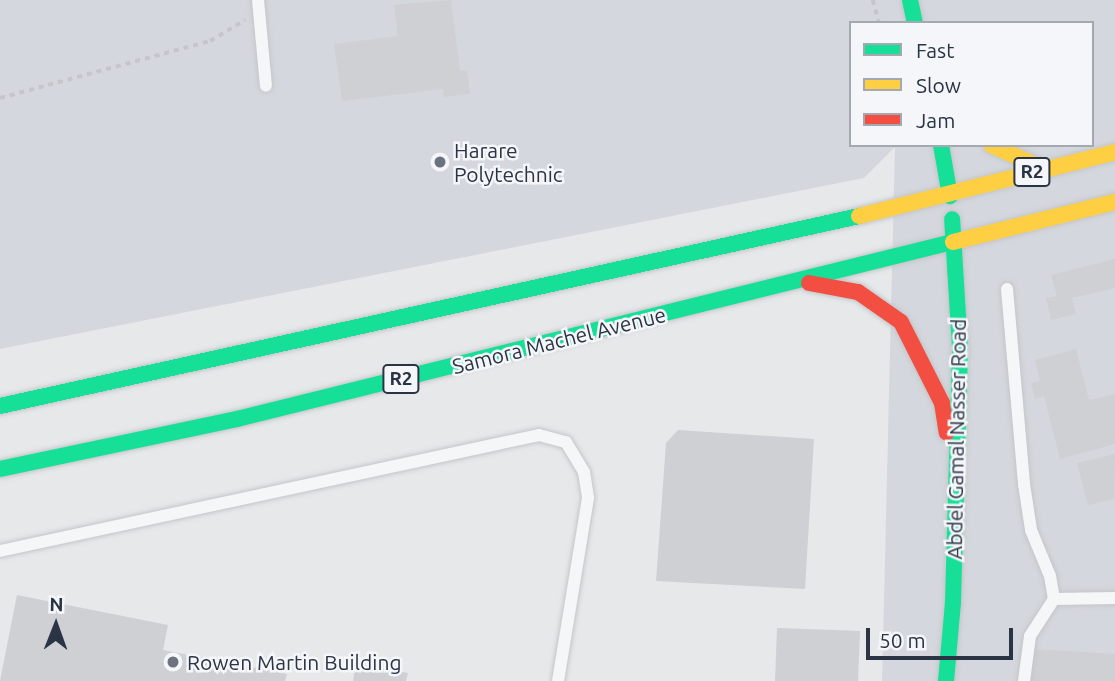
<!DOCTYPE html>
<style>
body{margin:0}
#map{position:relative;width:1115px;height:681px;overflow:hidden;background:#e6e8ea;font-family:Ubuntu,sans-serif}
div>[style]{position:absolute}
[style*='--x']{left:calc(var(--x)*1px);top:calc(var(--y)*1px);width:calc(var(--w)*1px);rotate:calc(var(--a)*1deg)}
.built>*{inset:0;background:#d4d7dd}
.building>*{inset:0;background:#ced0d3}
.path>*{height:3.5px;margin-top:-1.75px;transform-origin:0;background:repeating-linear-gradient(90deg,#c5c6ca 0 5px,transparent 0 10px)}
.roads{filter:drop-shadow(0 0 2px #c4c6c8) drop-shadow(0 0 2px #c4c6c8)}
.lane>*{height:12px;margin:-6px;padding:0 6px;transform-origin:6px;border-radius:6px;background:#f5f6f7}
.fast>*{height:16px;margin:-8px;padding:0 8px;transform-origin:8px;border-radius:8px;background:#16e098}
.slow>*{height:16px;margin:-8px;padding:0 8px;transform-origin:8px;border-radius:8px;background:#ffcf43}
.jam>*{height:16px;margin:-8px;padding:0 8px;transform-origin:8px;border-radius:8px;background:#f24e42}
.dots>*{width:19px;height:19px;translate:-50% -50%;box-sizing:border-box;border:4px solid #f4f6f9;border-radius:50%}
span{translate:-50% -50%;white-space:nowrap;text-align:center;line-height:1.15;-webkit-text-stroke:5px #f4f6f9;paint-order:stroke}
.shield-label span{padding:2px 5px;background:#f4f6f9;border:2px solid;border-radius:5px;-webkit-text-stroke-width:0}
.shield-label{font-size:19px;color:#2b3445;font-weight:700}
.poi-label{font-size:21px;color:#2b3445}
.left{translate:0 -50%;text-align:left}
.street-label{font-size:21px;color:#2b3445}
.legend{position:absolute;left:849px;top:21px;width:245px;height:126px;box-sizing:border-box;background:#f4f6f9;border:2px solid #a4a8b1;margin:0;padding:9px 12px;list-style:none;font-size:21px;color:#2b3445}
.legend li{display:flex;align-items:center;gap:14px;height:35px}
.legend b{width:35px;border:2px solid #a4a8b1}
.north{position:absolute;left:21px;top:590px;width:70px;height:70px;-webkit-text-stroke:5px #f4f6f9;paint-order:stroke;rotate:1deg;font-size:19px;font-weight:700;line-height:28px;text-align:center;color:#2b3445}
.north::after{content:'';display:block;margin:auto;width:24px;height:32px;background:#2b3445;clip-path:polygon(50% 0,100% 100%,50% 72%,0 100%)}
.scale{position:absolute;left:866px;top:628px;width:147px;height:32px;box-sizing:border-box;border:4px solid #2b3445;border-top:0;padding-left:9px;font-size:21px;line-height:24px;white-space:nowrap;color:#2b3445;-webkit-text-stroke:5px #f4f6f9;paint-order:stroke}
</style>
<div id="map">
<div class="built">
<div style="clip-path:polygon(evenodd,0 0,1115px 0,1115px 681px,882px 681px,895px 147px,864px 178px,0 349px,0 0,851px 23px,1092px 23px,1092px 145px,851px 145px,851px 23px)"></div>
</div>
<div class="building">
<div style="clip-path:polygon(451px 0,460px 71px,467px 70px,470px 94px,444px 97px,443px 89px,342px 101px,334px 44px,398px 36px,394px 5px)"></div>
<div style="clip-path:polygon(1115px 259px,1115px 288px,1072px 298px,1076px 314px,1051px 320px,1046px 298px,1057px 296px,1051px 275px)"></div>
<div style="clip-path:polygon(1076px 349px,1089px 400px,1115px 394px,1115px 444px,1060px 459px,1044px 396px,1035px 399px,1031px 383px,1040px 381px,1035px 360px)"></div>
<div style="clip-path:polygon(678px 430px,814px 439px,805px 589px,656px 581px,666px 443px)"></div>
<div style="clip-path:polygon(1115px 454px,1114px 499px,1088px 505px,1077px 463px)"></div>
<div style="clip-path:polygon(17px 595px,168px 625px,163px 650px,287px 674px,285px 681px,0 681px)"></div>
<div style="clip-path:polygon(777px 628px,860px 631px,858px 681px,775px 681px)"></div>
<div style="clip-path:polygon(1033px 649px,1115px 654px,1115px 681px,1031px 681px)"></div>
<div style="clip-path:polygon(356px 663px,408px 673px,406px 681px,353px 681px)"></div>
</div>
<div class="path">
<div style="--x:873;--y:0;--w:24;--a:75"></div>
<div style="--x:0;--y:98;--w:218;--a:-15.2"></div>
<div style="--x:210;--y:41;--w:41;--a:-31"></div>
</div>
<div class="roads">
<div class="lane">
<div style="--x:258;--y:0;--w:86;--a:84.7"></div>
<div style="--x:1007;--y:289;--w:196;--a:85"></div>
<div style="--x:1024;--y:484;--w:47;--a:81.3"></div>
<div style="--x:1031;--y:530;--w:50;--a:67.6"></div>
<div style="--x:1050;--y:576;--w:23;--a:80"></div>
<div style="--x:1054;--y:599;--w:61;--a:-0.9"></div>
<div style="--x:0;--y:551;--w:551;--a:-12.15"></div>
<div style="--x:539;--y:435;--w:28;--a:15"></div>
<div style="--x:566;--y:442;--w:35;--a:59"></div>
<div style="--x:584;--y:472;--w:26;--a:81"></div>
<div style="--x:588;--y:498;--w:185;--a:99.3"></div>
<div style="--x:1024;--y:681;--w:45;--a:-82.4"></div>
<div style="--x:1030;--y:636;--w:44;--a:-57"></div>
</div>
<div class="fast">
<div style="--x:910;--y:0;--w:24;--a:78"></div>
<div style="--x:941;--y:145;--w:52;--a:80"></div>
<div style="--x:0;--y:406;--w:880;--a:-12.47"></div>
<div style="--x:0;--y:469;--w:242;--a:-11.9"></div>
<div style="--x:237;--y:419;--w:738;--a:-13.89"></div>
<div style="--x:946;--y:681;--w:79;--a:-84.9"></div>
<div style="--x:953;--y:602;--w:254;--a:-88.4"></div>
<div style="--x:960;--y:348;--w:129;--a:-93.5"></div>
</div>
<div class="slow">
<div style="--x:991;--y:145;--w:56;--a:24.3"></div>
<div style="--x:859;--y:216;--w:264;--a:-14"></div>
<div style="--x:953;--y:242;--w:167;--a:-13.9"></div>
</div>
<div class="jam">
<div style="--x:809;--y:283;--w:50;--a:10.4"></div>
<div style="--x:858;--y:292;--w:52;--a:34.9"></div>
<div style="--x:901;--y:322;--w:91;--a:63.2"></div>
<div style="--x:942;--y:403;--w:30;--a:81"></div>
</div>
</div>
<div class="dots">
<div style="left:440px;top:162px;background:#6c737f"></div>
<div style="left:173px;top:662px;background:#6c737f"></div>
</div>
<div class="shield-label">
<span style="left:1032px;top:172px">R2</span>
<span style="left:401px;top:379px">R2</span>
</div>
<div class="poi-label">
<span class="left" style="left:454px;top:162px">Harare<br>Polytechnic</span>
<span class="left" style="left:187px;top:662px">Rowen Martin Building</span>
</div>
<div class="street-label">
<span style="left:559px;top:340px;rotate:-14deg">Samora Machel Avenue</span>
<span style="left:956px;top:439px;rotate:-89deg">Abdel Gamal Nasser Road</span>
</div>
<ul class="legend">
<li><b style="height:9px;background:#16e098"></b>Fast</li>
<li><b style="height:9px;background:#ffcf43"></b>Slow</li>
<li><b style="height:9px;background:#f24e42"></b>Jam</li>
</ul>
<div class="north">N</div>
<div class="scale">50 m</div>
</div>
